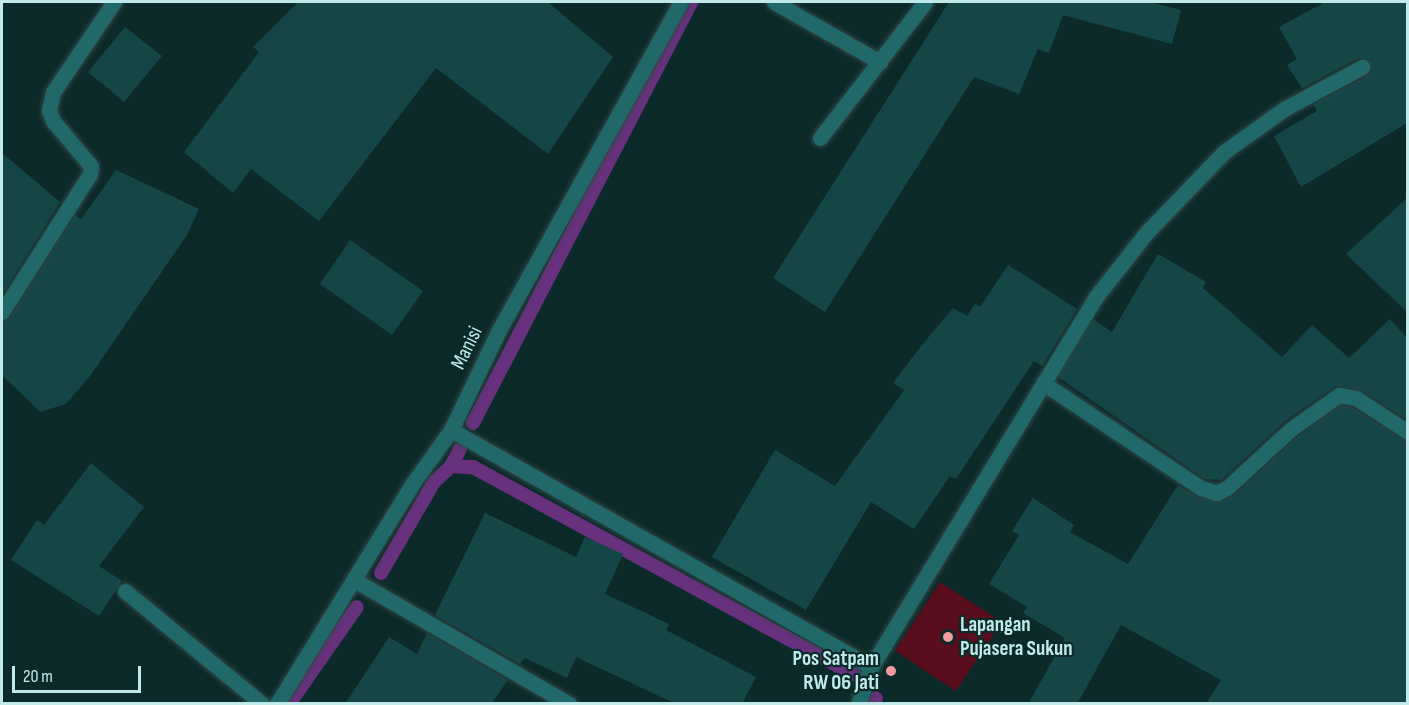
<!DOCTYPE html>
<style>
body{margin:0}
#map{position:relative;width:1409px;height:705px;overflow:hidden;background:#0d2a2a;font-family:"Sofia Sans Condensed",sans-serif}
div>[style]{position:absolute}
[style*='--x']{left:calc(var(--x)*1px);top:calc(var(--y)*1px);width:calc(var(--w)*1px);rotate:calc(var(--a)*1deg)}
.green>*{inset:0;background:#590d1d}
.stream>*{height:14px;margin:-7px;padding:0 7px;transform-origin:7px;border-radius:7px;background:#67317d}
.building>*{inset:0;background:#154646}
.roads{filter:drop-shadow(0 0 2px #2e4746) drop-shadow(0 0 2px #2e4746)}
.minor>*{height:15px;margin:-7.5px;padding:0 7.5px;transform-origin:7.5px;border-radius:7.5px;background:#216868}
.dots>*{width:16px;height:16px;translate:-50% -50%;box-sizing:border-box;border:3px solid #0d2a2a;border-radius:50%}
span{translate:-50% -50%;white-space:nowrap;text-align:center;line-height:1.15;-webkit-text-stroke:4.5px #0d2a2a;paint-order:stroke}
.street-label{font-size:21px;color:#c0eae9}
.poi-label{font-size:21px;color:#c0eae9;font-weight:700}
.left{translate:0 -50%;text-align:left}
.right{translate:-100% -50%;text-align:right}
.frame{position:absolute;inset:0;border:3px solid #c0eae9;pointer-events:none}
.scale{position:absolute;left:12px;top:666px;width:129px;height:27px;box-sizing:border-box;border:3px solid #c0eae9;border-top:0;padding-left:8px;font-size:18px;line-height:21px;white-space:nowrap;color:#c0eae9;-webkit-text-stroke:4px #0d2a2a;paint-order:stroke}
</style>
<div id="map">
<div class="green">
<div style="clip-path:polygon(940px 582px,1002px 622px,956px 691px,895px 651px)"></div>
</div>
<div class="stream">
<div style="--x:473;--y:423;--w:474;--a:-62.6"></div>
<div style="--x:451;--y:466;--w:19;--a:-62"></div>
<div style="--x:381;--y:573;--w:105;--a:-59.8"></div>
<div style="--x:434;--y:482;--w:23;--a:-43"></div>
<div style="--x:451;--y:466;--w:22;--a:3"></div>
<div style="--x:473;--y:467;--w:436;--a:28.6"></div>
<div style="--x:289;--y:704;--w:118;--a:-55"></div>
<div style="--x:874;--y:704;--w:6;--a:-72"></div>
</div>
<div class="building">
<div style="clip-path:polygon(298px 2px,548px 2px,613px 57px,548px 154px,436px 68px,319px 221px,251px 169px,233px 193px,184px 152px,259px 52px,253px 47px)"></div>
<div style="clip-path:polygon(949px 2px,1149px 2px,1181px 10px,1172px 44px,1063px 15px,1049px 53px,1038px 49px,1019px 94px,974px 77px,825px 312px,773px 278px)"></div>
<div style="clip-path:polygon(1325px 2px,1407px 2px,1407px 123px,1301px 187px,1274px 136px,1317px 111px,1313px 104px,1367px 76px,1372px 68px,1368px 59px,1358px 58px,1302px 88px,1287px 65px,1297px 59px,1279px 27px)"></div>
<div style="clip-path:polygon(125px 27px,162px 56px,124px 102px,88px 72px)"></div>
<div style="clip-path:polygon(2px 153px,60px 202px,2px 295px)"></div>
<div style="clip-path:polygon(116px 170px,199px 209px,187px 235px,90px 376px,66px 404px,40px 412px,2px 375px,2px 322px,10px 317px,75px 215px,81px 219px)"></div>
<div style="clip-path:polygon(1407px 198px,1407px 312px,1346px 254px)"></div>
<div style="clip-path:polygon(350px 240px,423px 291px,392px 335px,320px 284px)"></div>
<div style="clip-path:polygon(1158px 254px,1206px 282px,1203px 288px,1282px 357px,1312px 325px,1349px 358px,1390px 319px,1407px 338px,1407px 420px,1361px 390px,1336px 386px,1285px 421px,1221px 480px,1205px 479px,1058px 377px,1093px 319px,1112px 332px)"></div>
<div style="clip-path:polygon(1008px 265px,1077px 309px,1042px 366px,1034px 361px,956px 479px,950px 476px,914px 529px,871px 502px,806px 610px,712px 557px,775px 450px,835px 486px,904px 390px,893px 383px,921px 346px,953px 308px,967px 316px,975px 304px,980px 307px)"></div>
<div style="clip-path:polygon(1341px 405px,1352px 407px,1407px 442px,1407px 704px,1206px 704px,1221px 680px,1121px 625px,1077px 704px,1028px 704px,1065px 638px,1023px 613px,1027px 607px,989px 584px,1019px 535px,1012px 531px,1033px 498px,1074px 525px,1070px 532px,1128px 564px,1178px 485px,1198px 497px,1221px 502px,1234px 495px,1297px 437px)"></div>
<div style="clip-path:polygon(91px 463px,144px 507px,99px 566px,122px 581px,99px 616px,11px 560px,37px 520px,44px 525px)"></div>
<div style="clip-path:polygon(485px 513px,576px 557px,585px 537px,623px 554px,605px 594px,669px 624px,666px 630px,756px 677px,742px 704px,676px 704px,576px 657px,567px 678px,525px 658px,520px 664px,435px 615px)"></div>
<div style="clip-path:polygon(427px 633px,508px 680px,491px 704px,345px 704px,389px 637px,417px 654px)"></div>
</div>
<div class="roads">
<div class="minor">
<div style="--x:774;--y:2;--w:122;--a:29.5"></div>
<div style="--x:820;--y:138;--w:172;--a:-52.3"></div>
<div style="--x:2;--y:312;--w:164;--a:-57.5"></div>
<div style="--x:90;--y:174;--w:8;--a:-83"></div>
<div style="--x:91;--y:166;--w:59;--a:-130.2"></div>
<div style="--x:53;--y:121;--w:12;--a:-110"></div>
<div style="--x:49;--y:110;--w:18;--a:-77"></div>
<div style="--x:53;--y:92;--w:109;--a:-55.9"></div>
<div style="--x:1043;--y:383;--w:190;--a:33.6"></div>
<div style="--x:1201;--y:488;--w:17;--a:17"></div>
<div style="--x:1217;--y:493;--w:11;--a:-27"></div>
<div style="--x:1227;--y:488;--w:87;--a:-42.7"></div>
<div style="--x:1291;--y:429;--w:59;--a:-35.3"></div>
<div style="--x:1339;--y:395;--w:17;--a:10"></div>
<div style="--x:1356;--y:398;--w:62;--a:33.2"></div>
<div style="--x:451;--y:430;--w:482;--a:29.4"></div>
<div style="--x:871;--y:667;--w:39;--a:109"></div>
<div style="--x:356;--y:581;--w:246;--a:30"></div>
<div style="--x:125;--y:591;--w:178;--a:39.5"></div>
<div style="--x:871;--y:667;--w:432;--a:-58.7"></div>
<div style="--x:1095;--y:298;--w:84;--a:-51.8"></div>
<div style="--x:1147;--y:232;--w:111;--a:-46.1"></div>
<div style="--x:1224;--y:152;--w:74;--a:-35.6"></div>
<div style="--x:1284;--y:109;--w:89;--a:-28.3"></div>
<div style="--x:277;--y:704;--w:259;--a:-58.4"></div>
<div style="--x:413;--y:483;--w:65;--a:-54.4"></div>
<div style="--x:451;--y:430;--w:111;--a:-64.4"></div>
<div style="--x:499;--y:330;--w:375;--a:-61"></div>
</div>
</div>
<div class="dots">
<div style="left:948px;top:637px;background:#f49aa1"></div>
<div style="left:891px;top:671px;background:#f49aa1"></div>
</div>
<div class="street-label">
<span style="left:467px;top:348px;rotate:-64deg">Manisi</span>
</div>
<div class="poi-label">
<span class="left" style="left:960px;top:637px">Lapangan<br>Pujasera Sukun</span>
<span class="right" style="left:879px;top:671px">Pos Satpam<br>RW 06 Jati</span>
</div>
<div class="frame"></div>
<div class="scale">20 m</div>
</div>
